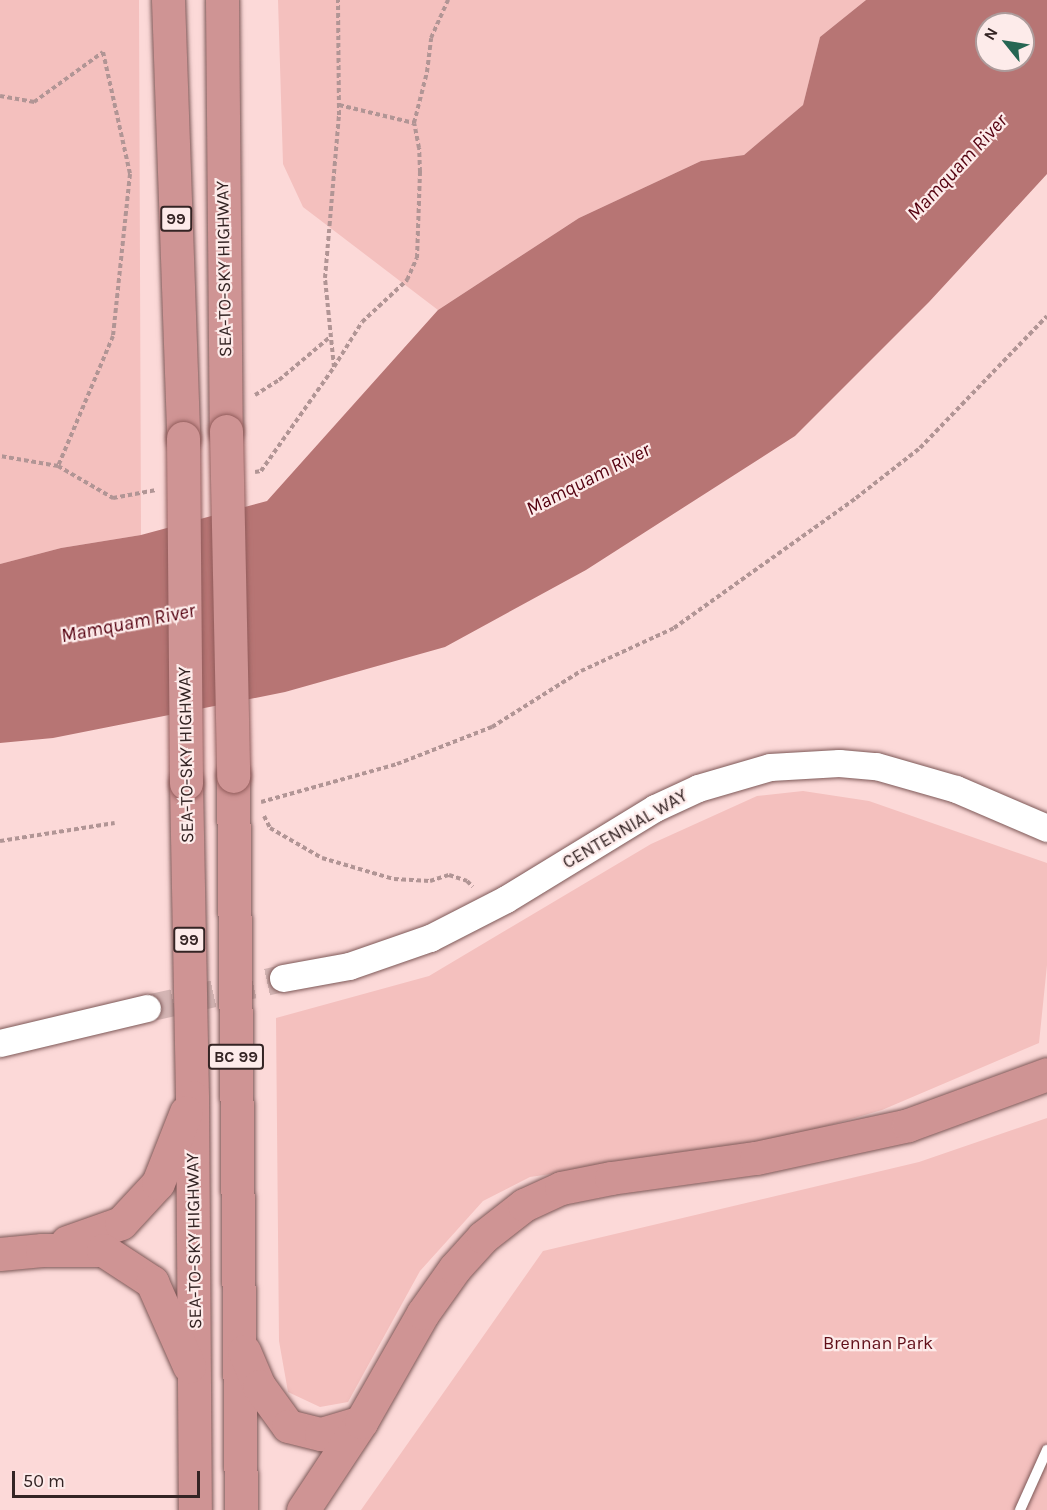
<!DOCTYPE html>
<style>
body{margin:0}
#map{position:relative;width:1047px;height:1510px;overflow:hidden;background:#fcd9d8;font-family:Karla,sans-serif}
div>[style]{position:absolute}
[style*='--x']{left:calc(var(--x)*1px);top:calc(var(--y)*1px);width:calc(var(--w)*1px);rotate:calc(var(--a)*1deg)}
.green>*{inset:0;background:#f4c0be}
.water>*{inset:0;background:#b77574}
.tertiary-tunnel>*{height:27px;margin-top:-13.5px;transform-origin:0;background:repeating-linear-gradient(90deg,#d4b5b4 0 27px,transparent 0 41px)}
.path>*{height:4px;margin-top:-2px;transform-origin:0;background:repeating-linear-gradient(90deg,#b19595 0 4.5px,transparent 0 7.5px)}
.roads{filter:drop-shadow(0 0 2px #7d5857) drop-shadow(0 0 2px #7d5857)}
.service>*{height:10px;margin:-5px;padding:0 5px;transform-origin:5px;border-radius:5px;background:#fff}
.tertiary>*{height:27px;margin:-13.5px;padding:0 13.5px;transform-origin:13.5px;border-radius:13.5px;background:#fff}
.trunk>*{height:33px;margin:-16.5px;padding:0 16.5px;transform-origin:16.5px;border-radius:16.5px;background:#cf9494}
.bridges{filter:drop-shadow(0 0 2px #915c5b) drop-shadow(0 0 2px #915c5b)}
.trunk-bridge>*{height:33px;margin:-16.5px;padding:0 16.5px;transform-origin:16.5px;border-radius:16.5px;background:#cf9494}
span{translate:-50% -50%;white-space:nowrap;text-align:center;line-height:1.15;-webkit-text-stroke:4.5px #fdebea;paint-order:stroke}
.shield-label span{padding:2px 4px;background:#fdebea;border:2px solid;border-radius:4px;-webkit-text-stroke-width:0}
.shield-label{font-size:16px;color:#342424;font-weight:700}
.street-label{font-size:18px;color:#342424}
.park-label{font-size:18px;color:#600e18}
.water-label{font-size:20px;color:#54000f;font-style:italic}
.north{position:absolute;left:975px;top:12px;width:60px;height:60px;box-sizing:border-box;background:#fdebea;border:2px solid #ad9b9b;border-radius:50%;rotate:300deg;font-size:16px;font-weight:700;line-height:24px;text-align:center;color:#342424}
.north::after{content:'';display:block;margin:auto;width:21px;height:27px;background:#266653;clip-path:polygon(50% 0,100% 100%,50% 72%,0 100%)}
.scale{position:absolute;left:12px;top:1471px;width:188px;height:27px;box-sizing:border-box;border:3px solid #342424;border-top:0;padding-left:8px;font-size:18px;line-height:21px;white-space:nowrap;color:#342424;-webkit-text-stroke:4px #fdebea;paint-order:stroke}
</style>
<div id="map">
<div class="green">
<div style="clip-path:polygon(0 0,139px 0,141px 535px,61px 548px,0 564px)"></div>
<div style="clip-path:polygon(278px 0,866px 0,820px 37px,803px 105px,744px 155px,701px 161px,579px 218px,438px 310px,303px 207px,283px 164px)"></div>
<div style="clip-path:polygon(803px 791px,869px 801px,1047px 863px,1047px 965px,1039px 1043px,882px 1110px,768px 1143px,530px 1177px,483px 1201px,420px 1271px,348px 1402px,320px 1407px,288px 1392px,279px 1341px,276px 1018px,429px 976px,651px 844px,757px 796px)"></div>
<div style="clip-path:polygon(1047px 1118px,1047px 1510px,361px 1510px,543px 1251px,919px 1162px)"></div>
</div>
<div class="water">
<div style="clip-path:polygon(evenodd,866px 0,1047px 0,1047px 174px,929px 302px,795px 436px,586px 570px,445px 647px,285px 692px,53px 738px,0 743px,0 564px,61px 548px,141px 535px,267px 501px,438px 310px,579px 218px,701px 161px,744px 155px,803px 105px,820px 37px,866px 0,987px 24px,1023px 24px,1023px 60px,987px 60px,987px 24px)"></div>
</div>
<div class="tertiary-tunnel">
<div style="--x:147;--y:1008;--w:139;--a:-12.4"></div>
</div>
<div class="path">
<div style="--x:0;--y:96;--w:35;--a:10"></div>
<div style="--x:34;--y:102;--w:85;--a:-35.9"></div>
<div style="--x:103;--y:52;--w:125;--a:77.5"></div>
<div style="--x:130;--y:174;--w:163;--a:96"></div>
<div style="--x:113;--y:336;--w:141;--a:112.9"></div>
<div style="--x:58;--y:466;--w:59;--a:-170.2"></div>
<div style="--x:339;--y:105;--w:77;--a:13.5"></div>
<div style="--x:334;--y:367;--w:53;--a:-58.1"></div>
<div style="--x:362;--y:322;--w:62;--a:-43"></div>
<div style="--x:407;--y:280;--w:24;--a:-66"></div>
<div style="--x:417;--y:258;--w:86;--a:-88"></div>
<div style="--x:420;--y:172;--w:24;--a:-92"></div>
<div style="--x:419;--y:148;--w:25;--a:-101"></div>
<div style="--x:414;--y:123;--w:53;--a:-75.7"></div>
<div style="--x:427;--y:72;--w:34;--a:-83"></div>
<div style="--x:431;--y:38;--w:42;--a:-65.9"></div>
<div style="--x:255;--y:395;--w:28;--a:-32"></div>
<div style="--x:279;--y:380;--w:67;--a:-40.1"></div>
<div style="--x:58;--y:466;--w:64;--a:30.2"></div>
<div style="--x:113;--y:498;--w:44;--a:-10.5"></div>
<div style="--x:255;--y:472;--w:6;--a:-9"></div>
<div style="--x:261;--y:471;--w:127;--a:-54.9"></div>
<div style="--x:334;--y:367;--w:89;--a:-95.8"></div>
<div style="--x:325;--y:278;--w:164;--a:-85.1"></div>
<div style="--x:339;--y:115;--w:115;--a:-90.5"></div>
<div style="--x:261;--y:802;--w:141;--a:-15.6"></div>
<div style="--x:397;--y:764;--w:102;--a:-21.3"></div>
<div style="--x:492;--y:727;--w:105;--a:-32.2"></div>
<div style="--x:581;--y:671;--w:102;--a:-24.8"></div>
<div style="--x:674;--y:628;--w:224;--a:-35.5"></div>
<div style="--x:856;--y:498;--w:81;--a:-38"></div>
<div style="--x:920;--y:448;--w:183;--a:-46.1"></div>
<div style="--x:264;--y:816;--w:13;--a:63"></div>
<div style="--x:270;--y:828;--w:60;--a:30"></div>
<div style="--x:322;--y:858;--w:75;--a:16.3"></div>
<div style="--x:394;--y:879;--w:36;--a:3"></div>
<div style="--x:430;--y:881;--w:20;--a:-18"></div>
<div style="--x:449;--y:875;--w:19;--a:18"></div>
<div style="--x:467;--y:881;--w:8;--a:45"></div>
<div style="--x:0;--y:841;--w:116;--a:-8.9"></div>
</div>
<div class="roads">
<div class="service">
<div style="--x:1020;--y:1510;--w:66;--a:-65.8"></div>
</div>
<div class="tertiary">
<div style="--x:283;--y:978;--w:67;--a:-10.3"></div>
<div style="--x:349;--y:966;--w:86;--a:-19.1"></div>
<div style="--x:430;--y:938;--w:85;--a:-27.2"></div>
<div style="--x:506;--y:899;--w:175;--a:-31.4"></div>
<div style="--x:655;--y:808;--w:47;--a:-24.9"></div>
<div style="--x:698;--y:788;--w:75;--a:-16.3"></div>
<div style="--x:770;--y:767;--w:69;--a:-3.3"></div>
<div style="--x:839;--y:763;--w:37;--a:5"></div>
<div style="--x:876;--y:766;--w:83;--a:16"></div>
<div style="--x:956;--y:789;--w:99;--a:23.2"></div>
<div style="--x:0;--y:1043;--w:151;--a:-13.4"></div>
</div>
<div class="trunk">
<div style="--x:168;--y:0;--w:438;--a:88"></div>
<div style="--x:222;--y:0;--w:431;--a:89.5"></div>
<div style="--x:233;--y:776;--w:734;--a:89.38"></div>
<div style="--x:186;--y:783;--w:314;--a:88.9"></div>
<div style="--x:192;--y:1097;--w:413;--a:89.6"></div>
<div style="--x:67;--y:1242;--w:57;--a:-19.4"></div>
<div style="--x:121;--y:1223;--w:54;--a:-47.2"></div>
<div style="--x:158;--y:1183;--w:76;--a:-68.5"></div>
<div style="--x:0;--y:1254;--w:42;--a:-5.4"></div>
<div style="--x:42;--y:1250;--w:61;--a:0"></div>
<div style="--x:103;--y:1250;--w:59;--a:33.1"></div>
<div style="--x:152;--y:1282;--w:92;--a:66.2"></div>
<div style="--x:244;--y:1351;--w:38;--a:67"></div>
<div style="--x:259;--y:1386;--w:49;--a:54.1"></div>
<div style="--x:288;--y:1426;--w:34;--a:14"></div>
<div style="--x:321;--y:1434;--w:42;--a:-16.7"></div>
<div style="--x:303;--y:1510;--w:105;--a:-56.6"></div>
<div style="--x:361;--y:1422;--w:125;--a:-60.4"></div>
<div style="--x:423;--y:1313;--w:55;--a:-54.6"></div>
<div style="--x:455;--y:1268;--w:42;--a:-47.9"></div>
<div style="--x:483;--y:1237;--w:52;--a:-38"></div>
<div style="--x:524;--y:1205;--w:41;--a:-24.7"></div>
<div style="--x:561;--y:1188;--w:51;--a:-11.3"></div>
<div style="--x:611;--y:1178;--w:146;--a:-7.9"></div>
<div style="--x:756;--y:1158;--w:156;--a:-12.2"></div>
<div style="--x:908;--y:1125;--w:148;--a:-20.1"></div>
</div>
</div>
<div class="bridges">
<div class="trunk-bridge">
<div style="--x:226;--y:431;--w:345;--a:88.8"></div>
<div style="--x:183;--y:438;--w:345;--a:89.5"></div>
</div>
</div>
<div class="shield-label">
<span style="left:176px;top:219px">99</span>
<span style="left:189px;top:940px">99</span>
<span style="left:236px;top:1057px">BC 99</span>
</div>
<div class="street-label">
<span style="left:224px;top:269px;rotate:-91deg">SEA-TO-SKY HIGHWAY</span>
<span style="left:186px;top:755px;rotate:-91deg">SEA-TO-SKY HIGHWAY</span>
<span style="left:625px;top:829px;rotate:-30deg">CENTENNIAL WAY</span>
<span style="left:194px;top:1241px;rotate:-91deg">SEA-TO-SKY HIGHWAY</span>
</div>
<div class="park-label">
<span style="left:878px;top:1343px">Brennan Park</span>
</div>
<div class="water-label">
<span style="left:957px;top:167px;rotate:-47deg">Mamquam River</span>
<span style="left:588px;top:479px;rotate:-27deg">Mamquam River</span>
<span style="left:128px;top:623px;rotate:-11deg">Mamquam River</span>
</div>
<div class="north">N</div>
<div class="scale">50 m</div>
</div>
